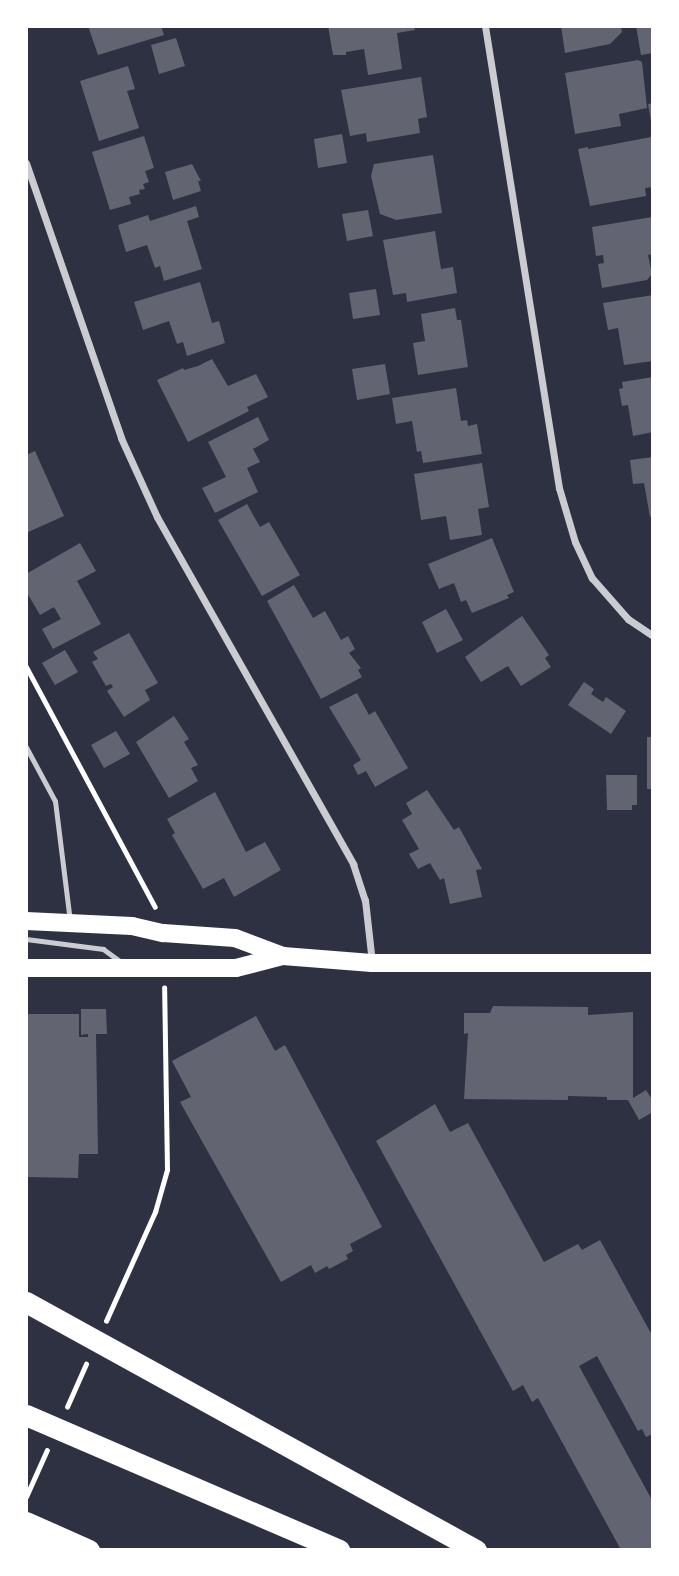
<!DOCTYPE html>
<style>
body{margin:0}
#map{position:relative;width:679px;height:1576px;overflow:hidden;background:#2d3142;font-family:"Work Sans",sans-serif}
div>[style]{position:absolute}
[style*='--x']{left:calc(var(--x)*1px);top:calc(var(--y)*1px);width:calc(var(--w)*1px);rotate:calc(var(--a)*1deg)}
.building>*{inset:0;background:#626471}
.path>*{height:4.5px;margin:-2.25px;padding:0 2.25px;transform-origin:2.25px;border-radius:2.25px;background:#fff}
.service>*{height:5px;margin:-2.5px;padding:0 2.5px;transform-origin:2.5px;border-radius:2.5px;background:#caccd0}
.minor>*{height:7px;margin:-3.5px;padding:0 3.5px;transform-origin:3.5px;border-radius:3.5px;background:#caccd0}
.primary>*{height:18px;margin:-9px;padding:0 9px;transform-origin:9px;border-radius:9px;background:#fff}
.motorway>*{height:21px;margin:-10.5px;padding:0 10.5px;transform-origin:10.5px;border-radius:10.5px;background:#fff}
span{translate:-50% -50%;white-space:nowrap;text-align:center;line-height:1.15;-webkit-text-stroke:5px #fff;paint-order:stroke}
.frame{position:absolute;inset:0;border:28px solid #fff;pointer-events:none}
</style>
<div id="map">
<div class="building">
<div style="clip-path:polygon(88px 26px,161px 26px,164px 35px,98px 55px)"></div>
<div style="clip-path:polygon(328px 26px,414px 26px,415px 30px,397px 33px,402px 69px,368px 75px,364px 49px,346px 52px,346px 55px,333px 55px)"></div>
<div style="clip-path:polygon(561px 26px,621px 26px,622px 32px,610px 44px,565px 53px)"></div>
<div style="clip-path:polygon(636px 26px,653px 26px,653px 53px,641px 55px)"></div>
<div style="clip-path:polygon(176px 38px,185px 66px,159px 74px,151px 45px)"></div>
<div style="clip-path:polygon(638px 60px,642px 62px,647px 108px,619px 114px,621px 126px,575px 134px,565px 73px)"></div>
<div style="clip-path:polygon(128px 66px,135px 89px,127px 91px,139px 128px,99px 141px,80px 81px)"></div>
<div style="clip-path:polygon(421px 77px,427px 117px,418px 119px,420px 133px,367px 142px,366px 133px,350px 136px,341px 90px)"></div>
<div style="clip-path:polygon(653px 103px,653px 121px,651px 121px,648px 104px)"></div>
<div style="clip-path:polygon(342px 134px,347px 163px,318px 168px,314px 139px)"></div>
<div style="clip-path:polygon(144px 136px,154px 168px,145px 171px,149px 182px,143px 184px,145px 189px,139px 190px,140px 194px,129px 197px,131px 204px,110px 210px,92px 152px)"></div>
<div style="clip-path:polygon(651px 137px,653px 187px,645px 188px,646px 196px,590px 206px,578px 149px,588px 147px,588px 149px)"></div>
<div style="clip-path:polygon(433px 155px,442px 213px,396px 220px,380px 214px,371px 176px,374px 164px)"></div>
<div style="clip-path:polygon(192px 164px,201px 181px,198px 181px,201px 191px,173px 200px,165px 172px)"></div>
<div style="clip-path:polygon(196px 206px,199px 217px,187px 221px,202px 269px,164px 281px,160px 266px,155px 268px,147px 245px,126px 252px,118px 225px,148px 215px,150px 221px)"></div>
<div style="clip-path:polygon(368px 210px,373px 236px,347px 241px,342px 214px)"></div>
<div style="clip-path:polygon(652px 217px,653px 254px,648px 255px,652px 274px,647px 280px,602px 288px,598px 264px,604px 263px,603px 255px,596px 256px,592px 227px)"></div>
<div style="clip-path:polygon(435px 231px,441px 269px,453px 267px,457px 293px,407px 302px,406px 293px,393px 295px,383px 240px)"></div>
<div style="clip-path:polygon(200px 282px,212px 323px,219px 321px,225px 343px,187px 356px,183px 342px,177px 344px,169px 321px,143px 330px,134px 302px)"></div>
<div style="clip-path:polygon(376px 289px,380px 315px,353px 319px,349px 293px)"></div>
<div style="clip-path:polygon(653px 295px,653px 361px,624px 365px,618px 328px,608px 330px,603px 303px)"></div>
<div style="clip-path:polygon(455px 308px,457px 320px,461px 320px,468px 367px,418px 375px,413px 343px,425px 341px,421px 314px)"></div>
<div style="clip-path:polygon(212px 359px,228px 386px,256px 374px,268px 397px,247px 407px,249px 411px,188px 442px,157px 380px,183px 368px,184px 370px,198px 366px)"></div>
<div style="clip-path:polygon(385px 364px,390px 394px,357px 400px,352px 369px)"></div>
<div style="clip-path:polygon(653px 377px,653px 432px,633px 436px,628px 405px,622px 406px,619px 389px,623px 388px,622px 382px)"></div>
<div style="clip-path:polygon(456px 388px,461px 421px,467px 420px,468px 426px,477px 424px,482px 454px,423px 463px,421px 451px,417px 452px,412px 421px,396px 424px,392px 398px)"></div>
<div style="clip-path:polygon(258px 417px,269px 440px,253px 449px,260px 462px,247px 468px,258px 492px,215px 513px,202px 488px,226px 477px,208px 442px)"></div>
<div style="clip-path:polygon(35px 451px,64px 516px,26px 533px,26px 455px)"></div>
<div style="clip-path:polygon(653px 457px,653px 516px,650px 517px,644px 483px,633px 484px,630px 460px)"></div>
<div style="clip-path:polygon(482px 463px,489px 507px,478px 509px,482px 535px,450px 540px,446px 516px,421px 520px,414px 474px)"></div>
<div style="clip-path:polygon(247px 504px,260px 527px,269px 522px,300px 575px,262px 596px,218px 520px)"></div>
<div style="clip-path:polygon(492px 538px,514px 592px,507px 595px,509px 598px,472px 613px,466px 600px,461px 602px,454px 583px,439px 589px,428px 564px)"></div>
<div style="clip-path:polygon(80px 543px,96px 571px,77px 581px,101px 624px,53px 649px,42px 629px,61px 619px,54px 607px,40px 615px,26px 591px,26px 574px)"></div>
<div style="clip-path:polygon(294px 585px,313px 618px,325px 611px,341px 640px,348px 636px,355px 649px,349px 653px,361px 668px,358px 670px,362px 677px,321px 699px,267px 601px)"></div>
<div style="clip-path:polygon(446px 609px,463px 640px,437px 653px,422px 622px)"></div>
<div style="clip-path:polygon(522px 616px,549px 655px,545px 658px,551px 667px,521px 686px,508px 666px,481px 682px,465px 657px)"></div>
<div style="clip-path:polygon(129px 633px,158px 683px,145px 690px,150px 700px,124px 717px,107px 691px,113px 687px,111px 684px,106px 686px,92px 662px,98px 659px,93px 652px)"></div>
<div style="clip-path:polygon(65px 650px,78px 672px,55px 685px,42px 663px)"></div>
<div style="clip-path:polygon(584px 682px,594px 689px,591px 694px,603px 702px,606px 697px,626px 711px,611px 734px,568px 705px)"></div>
<div style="clip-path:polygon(357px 693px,369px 715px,375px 711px,408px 768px,375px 787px,366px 771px,358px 775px,353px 765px,361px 760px,329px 707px)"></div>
<div style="clip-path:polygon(174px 716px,189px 739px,184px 742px,198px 765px,191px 768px,198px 781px,169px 798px,136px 742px)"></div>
<div style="clip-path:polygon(116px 731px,130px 754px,104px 768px,91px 745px)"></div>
<div style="clip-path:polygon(647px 737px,653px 737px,653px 789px,647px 789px)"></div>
<div style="clip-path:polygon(606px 775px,637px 775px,637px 805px,632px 805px,632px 810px,607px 810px)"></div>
<div style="clip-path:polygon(427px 790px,454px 830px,459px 827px,482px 869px,476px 870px,482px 897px,450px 904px,444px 878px,440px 880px,430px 863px,418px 869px,409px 854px,419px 849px,402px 820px,412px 814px,406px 803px)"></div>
<div style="clip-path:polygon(215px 792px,246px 852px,265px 842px,281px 870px,234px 897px,224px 878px,203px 889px,172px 835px,175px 833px,167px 819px)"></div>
<div style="clip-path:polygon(493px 1006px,588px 1007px,588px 1015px,633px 1012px,633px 1098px,646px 1090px,653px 1101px,653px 1112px,639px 1120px,628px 1100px,607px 1100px,607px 1097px,568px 1096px,568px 1100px,464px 1099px,468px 1033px,464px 1034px,464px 1013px,490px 1013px)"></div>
<div style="clip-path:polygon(81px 1009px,106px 1009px,107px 1034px,96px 1034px,98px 1154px,79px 1154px,78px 1178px,26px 1177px,26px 1014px,79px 1014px,79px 1037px,88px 1037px,88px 1034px,81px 1035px)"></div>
<div style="clip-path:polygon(256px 1016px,275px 1051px,285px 1045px,382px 1227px,350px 1244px,353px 1251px,346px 1255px,348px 1259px,329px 1269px,327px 1266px,315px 1273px,311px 1265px,281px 1282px,180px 1102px,191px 1097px,172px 1061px)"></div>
<div style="clip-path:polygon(435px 1104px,450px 1132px,468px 1123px,544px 1262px,578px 1244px,582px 1250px,600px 1240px,653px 1337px,653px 1434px,646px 1437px,642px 1429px,638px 1431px,597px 1356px,579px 1366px,653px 1502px,653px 1550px,621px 1550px,538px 1398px,532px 1402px,523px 1385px,513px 1391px,376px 1141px)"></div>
</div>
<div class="path">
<div style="--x:26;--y:666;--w:273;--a:61.8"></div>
<div style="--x:106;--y:1321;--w:120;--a:-65.8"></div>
<div style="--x:155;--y:1212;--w:44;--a:-74.1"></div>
<div style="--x:167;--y:1170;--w:182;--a:-90.9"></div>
<div style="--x:67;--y:1407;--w:47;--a:-66.2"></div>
<div style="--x:26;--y:1497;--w:51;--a:-65.9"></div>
</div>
<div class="service">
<div style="--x:26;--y:747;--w:61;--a:61.8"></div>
<div style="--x:55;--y:801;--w:121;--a:82.9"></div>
<div style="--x:26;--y:939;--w:78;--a:7.4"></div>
<div style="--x:103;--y:949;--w:24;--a:36"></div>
</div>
<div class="minor">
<div style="--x:485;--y:26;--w:468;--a:80.9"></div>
<div style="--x:559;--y:488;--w:56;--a:73.5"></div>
<div style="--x:575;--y:542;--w:40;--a:65"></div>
<div style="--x:592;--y:578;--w:55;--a:48.7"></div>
<div style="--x:628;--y:619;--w:30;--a:34"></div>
<div style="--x:26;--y:163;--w:291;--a:70.9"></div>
<div style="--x:121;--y:438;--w:87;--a:65.5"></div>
<div style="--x:157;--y:517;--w:399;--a:60.5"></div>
<div style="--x:353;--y:864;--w:38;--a:72"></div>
<div style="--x:365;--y:900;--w:62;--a:83.6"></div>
</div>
<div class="primary">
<div style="--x:26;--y:921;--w:106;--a:2.7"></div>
<div style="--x:132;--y:926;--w:32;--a:13"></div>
<div style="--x:163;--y:933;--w:72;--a:4"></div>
<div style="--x:235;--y:938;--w:51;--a:20.6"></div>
<div style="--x:283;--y:956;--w:89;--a:4.5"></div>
<div style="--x:372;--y:963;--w:281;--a:0"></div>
<div style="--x:26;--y:968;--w:210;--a:0"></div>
<div style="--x:236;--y:968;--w:49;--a:-14.3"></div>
</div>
<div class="motorway">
<div style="--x:26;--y:1302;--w:514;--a:28.86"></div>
<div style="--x:26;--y:1415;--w:341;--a:23.3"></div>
<div style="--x:26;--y:1522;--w:69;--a:24"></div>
<div style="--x:26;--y:1541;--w:27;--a:20"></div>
</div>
<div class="frame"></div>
</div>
